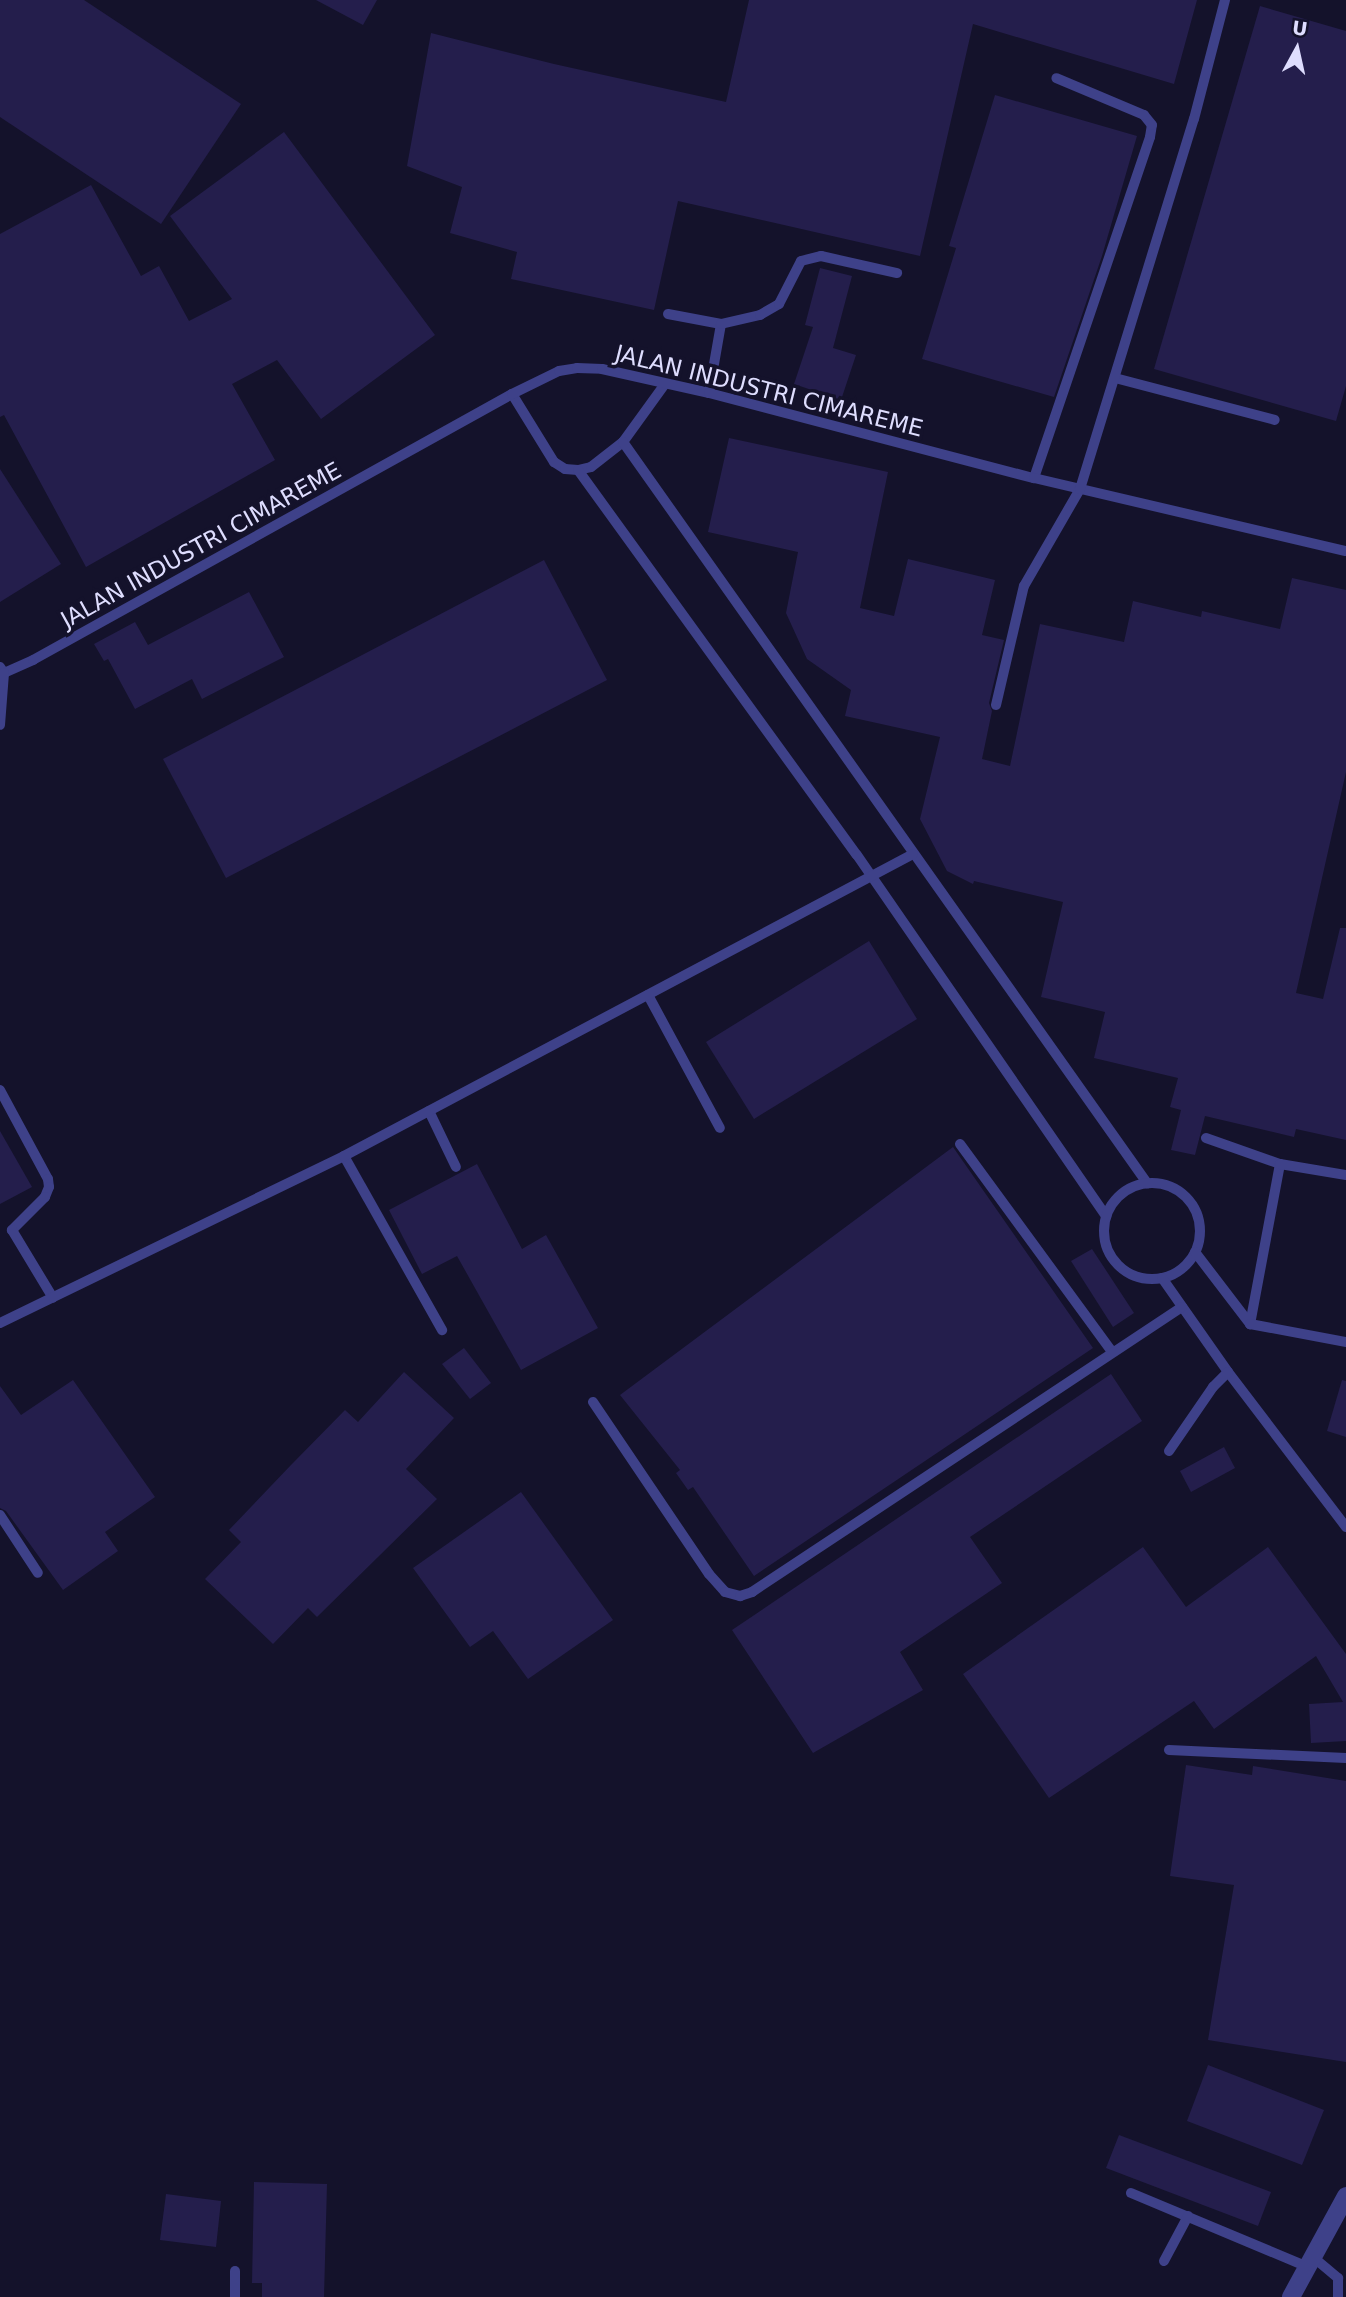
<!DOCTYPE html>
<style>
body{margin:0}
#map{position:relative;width:1346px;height:2297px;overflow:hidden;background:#14122b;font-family:"DejaVu Sans",sans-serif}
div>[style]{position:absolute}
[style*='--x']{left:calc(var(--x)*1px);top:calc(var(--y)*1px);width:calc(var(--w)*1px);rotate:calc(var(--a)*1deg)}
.building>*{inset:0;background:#241e4c}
.service>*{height:10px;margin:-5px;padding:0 5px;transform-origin:5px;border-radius:5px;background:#3e4189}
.service>.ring{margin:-5px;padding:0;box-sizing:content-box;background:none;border:10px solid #3e4189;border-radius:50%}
.minor>*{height:18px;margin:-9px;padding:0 9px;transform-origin:9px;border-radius:9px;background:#3e4189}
span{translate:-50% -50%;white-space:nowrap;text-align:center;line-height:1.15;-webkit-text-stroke:7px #14122b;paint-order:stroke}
.street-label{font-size:23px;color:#deddfe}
.north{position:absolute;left:1262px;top:14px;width:70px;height:70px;-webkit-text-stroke:5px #14122b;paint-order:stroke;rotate:8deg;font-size:19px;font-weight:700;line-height:28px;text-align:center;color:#deddfe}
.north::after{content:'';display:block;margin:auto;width:24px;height:32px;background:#deddfe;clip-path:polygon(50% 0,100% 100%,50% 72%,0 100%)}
</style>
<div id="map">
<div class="building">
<div style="clip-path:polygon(0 0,84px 0,241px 104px,161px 224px,0 117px)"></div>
<div style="clip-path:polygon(316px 0,377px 0,363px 25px)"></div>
<div style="clip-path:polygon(749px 0,1197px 0,1174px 84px,973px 24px,920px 256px,678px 201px,654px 310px,511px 279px,517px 252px,450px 233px,462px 187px,407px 166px,431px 33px,554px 64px,726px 102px)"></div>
<div style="clip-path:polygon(1260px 6px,1346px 31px,1346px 386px,1336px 421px,1154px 369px)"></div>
<div style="clip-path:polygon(995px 95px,1137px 136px,1102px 256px,1054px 397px,922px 359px,956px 248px,949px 246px)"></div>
<div style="clip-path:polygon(284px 132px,435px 335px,321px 419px,277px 360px,232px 384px,275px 460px,86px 567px,4px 415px,0 417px,0 234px,91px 185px,141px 276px,159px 266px,189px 321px,232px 299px,170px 216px)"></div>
<div style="clip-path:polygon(820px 268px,852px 276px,833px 348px,856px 355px,841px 400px,794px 384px,813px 327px,805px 325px)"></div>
<div style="clip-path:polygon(729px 438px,888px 472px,860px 608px,894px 616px,908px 559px,995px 580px,982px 635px,1004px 640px,989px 703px,992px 711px,982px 759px,1010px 766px,1040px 624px,1124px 642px,1133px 601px,1201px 617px,1202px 611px,1280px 629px,1292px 578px,1346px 590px,1346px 772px,1296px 993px,1323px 999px,1340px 928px,1346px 928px,1346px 1140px,1296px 1129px,1294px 1137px,1205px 1116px,1195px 1155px,1171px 1150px,1181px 1110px,1170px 1107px,1178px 1078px,1094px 1058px,1105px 1012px,1041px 997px,1063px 902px,974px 881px,973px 884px,947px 871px,920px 819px,940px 737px,845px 716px,851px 690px,807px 659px,786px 613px,798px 552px,708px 532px)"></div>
<div style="clip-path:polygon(0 469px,61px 564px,0 602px)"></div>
<div style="clip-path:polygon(544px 560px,607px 680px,226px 878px,163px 759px)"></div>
<div style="clip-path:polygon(249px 592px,284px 657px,202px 699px,192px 679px,135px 709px,108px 659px,104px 661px,94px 644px,135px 622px,148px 645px)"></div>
<div style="clip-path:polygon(869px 941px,917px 1019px,754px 1119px,706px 1042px)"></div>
<div style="clip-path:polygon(0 1131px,32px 1187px,0 1204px)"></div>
<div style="clip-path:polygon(953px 1147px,1093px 1348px,754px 1576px,693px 1487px,688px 1490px,676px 1473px,680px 1470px,620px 1395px)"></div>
<div style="clip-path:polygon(477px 1164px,522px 1249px,546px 1235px,598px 1328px,521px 1370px,457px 1256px,422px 1274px,389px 1210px)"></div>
<div style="clip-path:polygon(1092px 1249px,1134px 1313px,1113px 1327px,1071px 1261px)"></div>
<div style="clip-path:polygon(464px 1348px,491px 1383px,470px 1399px,442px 1364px)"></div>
<div style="clip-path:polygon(404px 1372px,454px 1418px,406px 1469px,437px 1499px,317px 1617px,308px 1608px,273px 1644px,205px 1579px,241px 1542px,229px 1530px,291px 1465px,345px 1410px,358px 1422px)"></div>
<div style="clip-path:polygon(1111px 1374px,1142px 1421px,970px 1537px,1002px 1583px,900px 1652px,923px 1690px,813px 1753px,732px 1630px)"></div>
<div style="clip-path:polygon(73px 1380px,155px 1497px,105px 1532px,118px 1551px,63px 1590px,6px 1511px,0 1508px,0 1386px,21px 1415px)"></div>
<div style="clip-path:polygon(1342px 1380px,1346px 1381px,1346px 1437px,1327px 1431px)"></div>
<div style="clip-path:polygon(1224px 1447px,1235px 1468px,1191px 1492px,1180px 1471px)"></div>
<div style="clip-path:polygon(521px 1492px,613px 1620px,528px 1679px,493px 1631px,470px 1647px,413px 1568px)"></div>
<div style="clip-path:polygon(1143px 1547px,1186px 1607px,1268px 1547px,1346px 1654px,1346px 1741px,1311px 1743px,1309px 1704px,1343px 1702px,1316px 1656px,1214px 1729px,1194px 1701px,1049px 1798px,963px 1674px)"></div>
<div style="clip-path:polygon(1186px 1765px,1252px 1775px,1253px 1766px,1346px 1781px,1346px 2062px,1208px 2040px,1234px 1885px,1170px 1876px)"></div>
<div style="clip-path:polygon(1208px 2065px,1324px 2110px,1302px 2165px,1187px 2121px)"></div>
<div style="clip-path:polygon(1119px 2135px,1271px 2192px,1258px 2226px,1106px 2168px)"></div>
<div style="clip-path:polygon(254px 2182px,327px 2184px,324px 2297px,262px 2297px,262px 2283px,252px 2283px)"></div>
<div style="clip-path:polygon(166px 2194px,221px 2201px,216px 2247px,160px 2240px)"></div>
</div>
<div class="service">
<div style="--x:668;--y:314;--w:54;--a:10.7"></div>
<div style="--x:721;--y:324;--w:70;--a:99.9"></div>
<div style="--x:721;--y:324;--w:40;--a:-13"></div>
<div style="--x:760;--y:315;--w:22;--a:-30"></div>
<div style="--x:779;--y:304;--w:48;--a:-62.9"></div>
<div style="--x:801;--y:261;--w:21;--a:-14"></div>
<div style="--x:821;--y:256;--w:78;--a:12.6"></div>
<div style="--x:1115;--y:378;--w:165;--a:14.7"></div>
<div style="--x:512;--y:394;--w:80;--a:58.3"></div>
<div style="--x:554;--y:462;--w:13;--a:32"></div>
<div style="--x:565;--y:469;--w:13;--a:4"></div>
<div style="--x:578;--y:470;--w:13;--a:-13"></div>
<div style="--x:591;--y:467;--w:41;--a:-38"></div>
<div style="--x:623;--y:442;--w:72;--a:-54.1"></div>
<div style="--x:623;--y:442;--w:908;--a:54.73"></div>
<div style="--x:578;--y:470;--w:475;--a:54.1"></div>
<div style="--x:857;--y:855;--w:439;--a:55.4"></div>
<div style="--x:1034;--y:478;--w:360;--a:-71.2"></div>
<div style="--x:1150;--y:137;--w:12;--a:-81"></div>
<div style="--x:1152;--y:125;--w:13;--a:-129"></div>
<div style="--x:1144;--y:115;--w:95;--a:-157.2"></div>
<div style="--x:0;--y:667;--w:7;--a:56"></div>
<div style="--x:4;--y:673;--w:32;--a:-24"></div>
<div style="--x:33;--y:660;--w:548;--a:-29.04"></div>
<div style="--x:512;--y:394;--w:52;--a:-26.1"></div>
<div style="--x:559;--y:371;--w:18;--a:-9"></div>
<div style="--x:577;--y:368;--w:25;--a:2"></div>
<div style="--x:602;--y:369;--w:110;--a:12.6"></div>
<div style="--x:709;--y:393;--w:336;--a:14.7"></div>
<div style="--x:1034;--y:478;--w:320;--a:13.2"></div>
<div style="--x:0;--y:674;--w:4;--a:-14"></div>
<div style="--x:4;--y:673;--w:52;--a:94.4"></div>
<div style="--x:996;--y:705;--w:122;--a:-76.8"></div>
<div style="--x:1024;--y:586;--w:112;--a:-60"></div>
<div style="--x:1080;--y:489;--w:387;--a:-72.9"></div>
<div style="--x:1194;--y:119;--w:123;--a:-75.4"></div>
<div style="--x:648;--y:995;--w:151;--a:61.6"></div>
<div style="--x:0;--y:1090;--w:101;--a:61.7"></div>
<div style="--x:48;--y:1179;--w:8;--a:83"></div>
<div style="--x:49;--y:1187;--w:11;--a:112"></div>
<div style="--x:45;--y:1197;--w:47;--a:135"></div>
<div style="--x:12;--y:1230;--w:79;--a:58.9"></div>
<div style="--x:429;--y:1111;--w:62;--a:64.3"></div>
<div style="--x:1206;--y:1138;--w:78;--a:19.4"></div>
<div style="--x:1280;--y:1164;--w:163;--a:100.6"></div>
<div style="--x:960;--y:1144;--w:258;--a:53.8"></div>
<div style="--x:344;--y:1156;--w:200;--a:60.6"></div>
<div style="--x:1280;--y:1164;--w:67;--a:9.5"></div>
<div class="ring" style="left:1104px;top:1183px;width:86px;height:86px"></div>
<div style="--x:1195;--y:1252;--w:91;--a:52.6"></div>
<div style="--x:1250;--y:1324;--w:98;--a:10.6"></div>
<div style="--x:1162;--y:1278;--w:115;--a:54.9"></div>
<div style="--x:1228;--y:1372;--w:195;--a:52.7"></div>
<div style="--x:0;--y:1323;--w:382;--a:-25.9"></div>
<div style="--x:344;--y:1156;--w:644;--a:-27.96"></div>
<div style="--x:593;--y:1402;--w:207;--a:56"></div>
<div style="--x:709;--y:1574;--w:24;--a:48"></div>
<div style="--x:725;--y:1592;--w:16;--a:15"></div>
<div style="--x:740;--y:1596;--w:13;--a:-18"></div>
<div style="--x:752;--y:1592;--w:516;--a:-33.54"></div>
<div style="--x:1169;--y:1451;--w:78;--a:-55.5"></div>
<div style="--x:1213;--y:1387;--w:21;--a:-45"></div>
<div style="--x:0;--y:1515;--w:69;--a:56.8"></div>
<div style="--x:1169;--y:1750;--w:177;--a:2.6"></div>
<div style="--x:1131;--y:2193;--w:192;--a:22.7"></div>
<div style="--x:1313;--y:2257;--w:33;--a:40"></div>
<div style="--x:1338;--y:2278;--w:19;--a:90"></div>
<div style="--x:1164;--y:2261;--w:51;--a:-61.9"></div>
<div style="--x:235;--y:2297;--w:26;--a:-90"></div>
</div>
<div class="minor">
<div style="--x:1291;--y:2297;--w:115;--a:-61.4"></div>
</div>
<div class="street-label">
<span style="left:769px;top:391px;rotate:14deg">JALAN INDUSTRI CIMAREME</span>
<span style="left:201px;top:545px;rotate:-29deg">JALAN INDUSTRI CIMAREME</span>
</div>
<div class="north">U</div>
</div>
